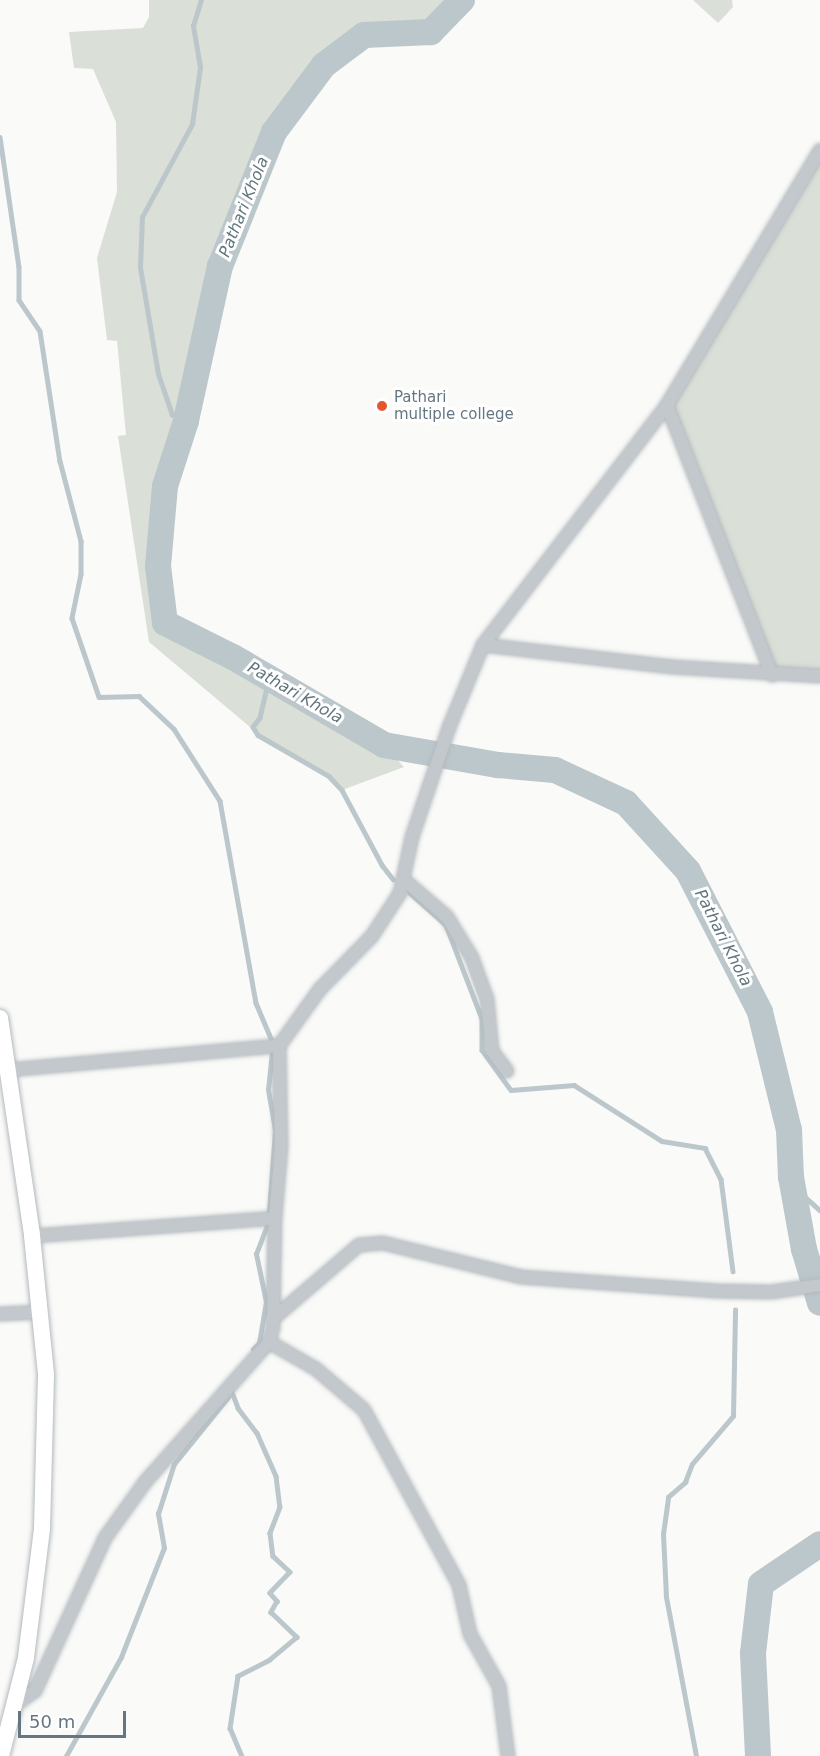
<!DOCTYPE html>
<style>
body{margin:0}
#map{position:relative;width:820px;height:1756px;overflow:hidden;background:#fafaf8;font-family:"DejaVu Sans",sans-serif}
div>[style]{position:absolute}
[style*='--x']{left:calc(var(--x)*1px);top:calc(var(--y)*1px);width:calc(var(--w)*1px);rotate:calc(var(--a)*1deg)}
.green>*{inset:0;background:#dadfd7}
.stream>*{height:4.5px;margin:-2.25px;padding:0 2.25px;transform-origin:2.25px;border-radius:2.25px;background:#bbc7cb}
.river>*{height:26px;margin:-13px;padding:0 13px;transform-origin:13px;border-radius:13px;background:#bbc7cb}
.roads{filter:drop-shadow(0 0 2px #b3babf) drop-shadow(0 0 2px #b3babf)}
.street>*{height:12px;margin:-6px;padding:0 6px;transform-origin:6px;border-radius:6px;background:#c3c8cc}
.secondary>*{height:16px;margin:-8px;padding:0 8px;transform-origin:8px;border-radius:8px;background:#fff}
.dots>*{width:16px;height:16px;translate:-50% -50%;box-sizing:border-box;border:3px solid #fff;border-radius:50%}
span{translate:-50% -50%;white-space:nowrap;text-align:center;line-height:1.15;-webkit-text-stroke:6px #fff;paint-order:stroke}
.poi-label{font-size:15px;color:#657683}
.left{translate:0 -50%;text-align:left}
.water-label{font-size:16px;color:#60757c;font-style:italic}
.scale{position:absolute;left:18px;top:1711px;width:108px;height:27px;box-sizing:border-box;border:3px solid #657683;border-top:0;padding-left:8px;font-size:18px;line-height:21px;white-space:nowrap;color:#657683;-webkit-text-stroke:4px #fff;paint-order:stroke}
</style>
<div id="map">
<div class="green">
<div style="clip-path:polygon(149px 0,462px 0,431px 32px,364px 35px,324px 65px,274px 132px,220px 266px,186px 421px,165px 486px,158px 566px,165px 623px,233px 657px,384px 745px,404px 767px,342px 790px,329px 776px,262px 737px,149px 642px,118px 436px,126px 435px,117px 341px,107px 340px,97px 258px,117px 192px,116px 122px,93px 69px,74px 68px,69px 32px,143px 28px,149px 17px)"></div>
<div style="clip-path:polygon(693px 0,732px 0,733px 7px,718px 23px)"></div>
<div style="clip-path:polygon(820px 150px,820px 676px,772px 675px,667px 405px)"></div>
</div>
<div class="stream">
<div style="--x:0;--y:137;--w:131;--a:81.7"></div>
<div style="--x:19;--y:267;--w:33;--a:90"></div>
<div style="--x:19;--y:300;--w:37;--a:56"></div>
<div style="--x:40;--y:331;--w:132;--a:81.3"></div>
<div style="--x:60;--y:461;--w:83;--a:75.3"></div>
<div style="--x:81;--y:541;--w:33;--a:90"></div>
<div style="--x:81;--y:574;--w:45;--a:101.6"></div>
<div style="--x:72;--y:618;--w:83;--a:71.1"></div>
<div style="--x:99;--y:697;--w:40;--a:-1.4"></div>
<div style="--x:139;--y:696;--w:48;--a:43.3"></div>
<div style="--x:174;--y:729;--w:85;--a:57.4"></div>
<div style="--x:220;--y:801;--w:205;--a:79.9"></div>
<div style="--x:256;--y:1003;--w:38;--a:67"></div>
<div style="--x:186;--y:421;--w:15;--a:-157"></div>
<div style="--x:172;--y:415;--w:43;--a:-108.9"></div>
<div style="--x:158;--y:374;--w:108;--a:-99.6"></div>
<div style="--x:140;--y:268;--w:51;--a:-87.8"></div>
<div style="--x:142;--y:217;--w:106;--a:-61.7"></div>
<div style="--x:192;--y:124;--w:58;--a:-82"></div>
<div style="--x:200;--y:67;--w:42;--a:-99.7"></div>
<div style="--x:193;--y:26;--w:27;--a:-73"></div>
<div style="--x:269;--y:679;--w:40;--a:103"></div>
<div style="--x:260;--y:718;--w:11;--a:128"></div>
<div style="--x:253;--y:727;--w:9;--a:58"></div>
<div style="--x:258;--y:735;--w:82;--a:30"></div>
<div style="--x:329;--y:776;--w:19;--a:47"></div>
<div style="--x:342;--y:790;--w:85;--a:61.9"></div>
<div style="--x:382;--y:865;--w:18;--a:52"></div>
<div style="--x:410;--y:893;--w:48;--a:41.6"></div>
<div style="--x:446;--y:925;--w:101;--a:69"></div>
<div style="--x:482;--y:1019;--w:31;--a:90"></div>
<div style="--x:482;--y:1050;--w:49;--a:54.1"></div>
<div style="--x:511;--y:1090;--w:63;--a:-4.5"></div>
<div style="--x:574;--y:1085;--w:104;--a:32.5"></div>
<div style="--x:662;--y:1141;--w:44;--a:9.2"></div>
<div style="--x:705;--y:1148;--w:35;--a:63"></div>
<div style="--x:721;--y:1179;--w:93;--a:82.6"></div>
<div style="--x:793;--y:1186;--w:36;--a:42"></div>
<div style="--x:269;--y:1212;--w:82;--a:-85.8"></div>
<div style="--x:275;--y:1130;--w:41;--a:-99.9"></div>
<div style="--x:268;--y:1090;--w:37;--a:-84"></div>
<div style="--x:253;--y:1349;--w:8;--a:-45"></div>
<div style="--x:259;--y:1343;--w:42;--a:-80.3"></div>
<div style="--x:266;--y:1302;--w:49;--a:-101.8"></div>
<div style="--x:256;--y:1254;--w:30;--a:-69"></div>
<div style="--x:232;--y:1392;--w:17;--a:69"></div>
<div style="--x:238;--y:1408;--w:31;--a:53"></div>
<div style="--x:257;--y:1433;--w:47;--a:66.2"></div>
<div style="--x:276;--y:1476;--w:31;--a:83"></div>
<div style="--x:280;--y:1507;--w:28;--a:111"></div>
<div style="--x:270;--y:1533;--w:23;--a:83"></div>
<div style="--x:273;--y:1556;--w:23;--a:43"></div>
<div style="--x:290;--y:1572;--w:29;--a:134"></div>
<div style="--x:270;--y:1593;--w:11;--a:49"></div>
<div style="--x:277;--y:1601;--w:13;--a:119"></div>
<div style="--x:271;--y:1612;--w:36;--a:44"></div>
<div style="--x:297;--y:1637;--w:35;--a:140"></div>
<div style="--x:270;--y:1660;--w:36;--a:153"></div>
<div style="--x:238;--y:1676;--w:53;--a:98.7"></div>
<div style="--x:230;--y:1728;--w:30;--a:67"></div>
<div style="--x:66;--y:1756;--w:113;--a:-60.9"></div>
<div style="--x:121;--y:1657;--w:117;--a:-68.5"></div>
<div style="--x:164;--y:1548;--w:35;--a:-100"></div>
<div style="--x:158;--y:1514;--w:52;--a:-72.3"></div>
<div style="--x:174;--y:1464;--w:86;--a:-51.1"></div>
<div style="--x:696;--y:1756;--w:162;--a:-100.7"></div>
<div style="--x:666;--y:1597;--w:63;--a:-92.7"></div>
<div style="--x:663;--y:1534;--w:37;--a:-82"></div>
<div style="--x:668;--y:1497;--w:23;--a:-41"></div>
<div style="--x:685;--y:1482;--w:19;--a:-69"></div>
<div style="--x:692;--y:1464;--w:63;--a:-49.5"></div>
<div style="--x:733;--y:1416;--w:106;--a:-88.9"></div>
</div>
<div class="river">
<div style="--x:462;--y:0;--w:45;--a:134.1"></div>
<div style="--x:431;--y:32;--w:67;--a:177.4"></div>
<div style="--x:364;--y:35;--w:50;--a:143.1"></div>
<div style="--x:324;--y:65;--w:84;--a:126.7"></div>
<div style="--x:274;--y:132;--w:144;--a:111.9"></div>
<div style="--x:220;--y:266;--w:159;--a:102.4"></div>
<div style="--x:186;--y:421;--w:68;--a:107.9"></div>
<div style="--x:165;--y:486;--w:80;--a:95"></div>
<div style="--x:158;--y:566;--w:57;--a:83"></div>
<div style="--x:165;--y:623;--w:76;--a:26.6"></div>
<div style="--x:233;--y:657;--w:175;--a:30.2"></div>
<div style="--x:384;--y:745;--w:116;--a:10"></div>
<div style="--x:498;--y:765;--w:57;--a:5"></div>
<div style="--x:555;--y:770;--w:78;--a:24.9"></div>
<div style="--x:626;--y:803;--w:92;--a:47.6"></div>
<div style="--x:688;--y:871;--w:158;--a:62.9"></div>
<div style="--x:760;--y:1012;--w:122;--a:76.2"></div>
<div style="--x:789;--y:1130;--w:47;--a:87.6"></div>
<div style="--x:791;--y:1177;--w:73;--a:79.8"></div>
<div style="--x:804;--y:1249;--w:56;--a:73.5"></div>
<div style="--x:758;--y:1756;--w:103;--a:-92.8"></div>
<div style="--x:753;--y:1653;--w:69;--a:-83.4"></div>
<div style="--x:761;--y:1584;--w:71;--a:-34.1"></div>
</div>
<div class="roads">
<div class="street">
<div style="--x:667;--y:405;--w:290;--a:68.7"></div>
<div style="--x:483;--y:645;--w:191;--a:6.6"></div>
<div style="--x:673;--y:667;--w:147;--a:3.5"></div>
<div style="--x:403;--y:879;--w:58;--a:40.8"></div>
<div style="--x:447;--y:917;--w:48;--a:58.6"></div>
<div style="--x:472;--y:958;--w:44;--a:69.9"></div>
<div style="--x:487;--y:999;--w:52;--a:84.5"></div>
<div style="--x:492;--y:1051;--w:25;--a:53"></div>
<div style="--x:8;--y:1070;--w:272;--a:-5.1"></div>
<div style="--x:32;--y:1236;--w:244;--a:-4.2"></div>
<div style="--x:0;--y:1314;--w:41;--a:-2.8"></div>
<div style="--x:274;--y:1318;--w:112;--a:-40.7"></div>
<div style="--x:359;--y:1245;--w:24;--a:-5"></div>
<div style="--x:383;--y:1243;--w:142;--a:13.8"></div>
<div style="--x:521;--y:1277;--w:196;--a:4.1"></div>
<div style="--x:716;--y:1291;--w:55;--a:1"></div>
<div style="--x:771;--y:1292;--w:49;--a:-8.1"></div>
<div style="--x:269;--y:1342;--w:54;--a:29.9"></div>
<div style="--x:316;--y:1369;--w:63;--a:40.5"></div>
<div style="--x:364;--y:1410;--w:199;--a:61.5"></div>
<div style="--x:459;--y:1585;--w:50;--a:77.3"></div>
<div style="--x:470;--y:1634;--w:60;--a:60.9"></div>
<div style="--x:499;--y:1686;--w:71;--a:82.7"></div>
<div style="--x:14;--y:1706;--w:26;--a:-36"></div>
<div style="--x:35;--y:1691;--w:168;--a:-65.4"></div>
<div style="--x:105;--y:1538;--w:70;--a:-54.3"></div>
<div style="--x:146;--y:1481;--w:186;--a:-48.5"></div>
<div style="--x:269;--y:1342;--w:15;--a:-74"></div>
<div style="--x:273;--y:1328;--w:110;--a:-89"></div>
<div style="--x:275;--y:1218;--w:71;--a:-85.2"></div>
<div style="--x:281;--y:1147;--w:101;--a:-91.1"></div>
<div style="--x:279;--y:1046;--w:70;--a:-54.3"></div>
<div style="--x:320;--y:989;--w:74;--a:-45.5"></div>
<div style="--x:372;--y:936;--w:51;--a:-56.9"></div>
<div style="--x:400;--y:893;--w:57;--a:-77.9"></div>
<div style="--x:412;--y:837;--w:118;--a:-71.3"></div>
<div style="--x:450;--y:725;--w:87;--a:-67.6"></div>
<div style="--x:483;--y:645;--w:302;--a:-52.5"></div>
<div style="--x:667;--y:405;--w:297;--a:-59"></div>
</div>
<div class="secondary">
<div style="--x:0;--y:1018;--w:220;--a:81.6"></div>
<div style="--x:32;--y:1236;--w:140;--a:84.2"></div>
<div style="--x:46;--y:1375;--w:154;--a:91.5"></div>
<div style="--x:42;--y:1529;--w:130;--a:97.1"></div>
<div style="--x:26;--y:1658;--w:101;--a:104.3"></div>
</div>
</div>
<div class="dots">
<div style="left:382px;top:406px;background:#e4572e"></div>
</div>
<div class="poi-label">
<span class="left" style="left:394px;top:406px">Pathari<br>multiple college</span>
</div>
<div class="water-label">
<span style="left:244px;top:207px;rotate:-68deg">Pathari Khola</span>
<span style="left:295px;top:693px;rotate:30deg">Pathari Khola</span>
<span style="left:723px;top:938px;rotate:63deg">Pathari Khola</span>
</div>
<div class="scale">50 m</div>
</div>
